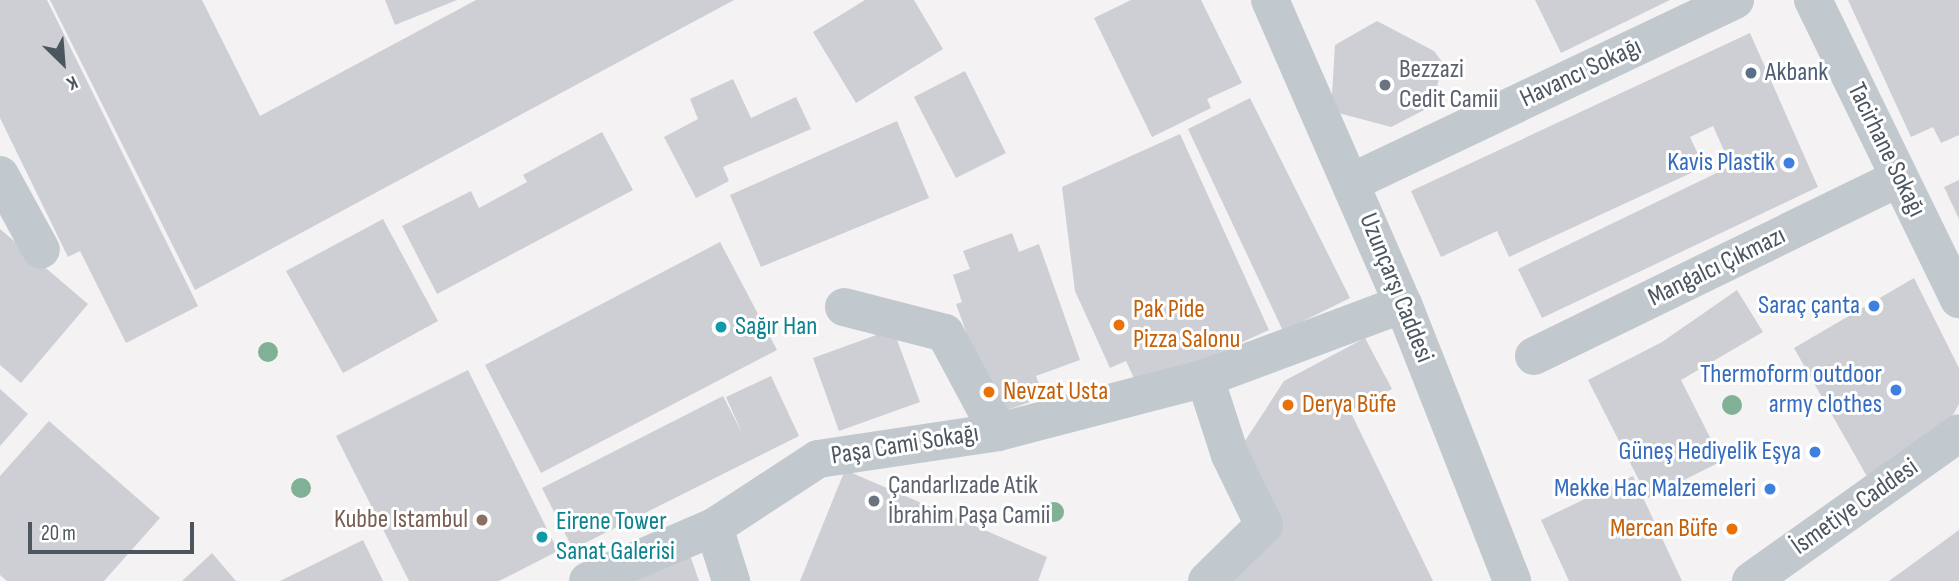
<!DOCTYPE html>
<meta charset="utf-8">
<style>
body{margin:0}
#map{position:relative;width:1959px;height:581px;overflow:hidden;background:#f4f2f2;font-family:"Sofia Sans Condensed",sans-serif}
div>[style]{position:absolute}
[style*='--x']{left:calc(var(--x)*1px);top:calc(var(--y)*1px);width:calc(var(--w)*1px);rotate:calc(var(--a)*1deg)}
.building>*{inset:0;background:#cdcfd4}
.pedestrian>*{height:38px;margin:-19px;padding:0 19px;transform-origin:19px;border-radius:19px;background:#c1c9cf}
.minor>*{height:38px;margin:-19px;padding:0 19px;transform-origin:19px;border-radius:19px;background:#c1c9cf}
.tertiary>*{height:38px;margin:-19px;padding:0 19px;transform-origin:19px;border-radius:19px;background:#c1c9cf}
.trees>*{width:20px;height:20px;margin:-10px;border-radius:50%;background:#80b096}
.dots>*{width:19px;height:19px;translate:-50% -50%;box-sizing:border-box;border:4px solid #fff;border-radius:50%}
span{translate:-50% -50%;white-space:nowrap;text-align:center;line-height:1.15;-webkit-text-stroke:6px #fff;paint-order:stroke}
.worship-label{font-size:26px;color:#5b616d}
.left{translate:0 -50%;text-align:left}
.street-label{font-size:26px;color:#4b565e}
.service-label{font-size:26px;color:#4e5e75}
.shop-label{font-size:26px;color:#366cbe}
.right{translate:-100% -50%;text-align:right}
.food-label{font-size:26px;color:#c56008}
.culture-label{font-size:26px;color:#0d838f}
.education-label{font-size:26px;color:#785e54}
.north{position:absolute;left:28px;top:28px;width:70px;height:70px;-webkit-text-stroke:5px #fff;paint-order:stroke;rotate:155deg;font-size:19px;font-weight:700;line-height:28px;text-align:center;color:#4b565e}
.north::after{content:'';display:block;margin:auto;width:24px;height:32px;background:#4b565e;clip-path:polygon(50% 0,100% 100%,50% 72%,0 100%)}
.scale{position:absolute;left:28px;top:522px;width:166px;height:32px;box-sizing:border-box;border:4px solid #4b565e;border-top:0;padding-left:9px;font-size:21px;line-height:24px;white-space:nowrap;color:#4b565e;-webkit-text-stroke:5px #fff;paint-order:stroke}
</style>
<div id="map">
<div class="building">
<div style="clip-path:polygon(0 0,47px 0,198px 306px,126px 343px,80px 251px,68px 257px,0 118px)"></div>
<div style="clip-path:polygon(50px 0,202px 0,260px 116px,476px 0,734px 0,195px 290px)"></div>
<div style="clip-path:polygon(385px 0,457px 0,395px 25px)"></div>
<div style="clip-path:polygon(865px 0,914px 0,943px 49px,856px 103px,813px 32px)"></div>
<div style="clip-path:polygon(1131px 0,1201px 0,1242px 83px,1207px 99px,1211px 108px,1152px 137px,1094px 18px)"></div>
<div style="clip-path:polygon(1535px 0,1670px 0,1561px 53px)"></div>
<div style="clip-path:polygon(1848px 0,1959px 0,1959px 135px,1941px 143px,1933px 127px,1911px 137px)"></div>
<div style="clip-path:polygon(1377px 21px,1434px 51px,1443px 63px,1432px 106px,1391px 127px,1331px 111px,1335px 45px)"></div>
<div style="clip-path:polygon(1750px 33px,1818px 187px,1542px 318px,1518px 269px,1731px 166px,1713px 126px,1690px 137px,1704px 167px,1509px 257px,1497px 231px,1441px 257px,1411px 191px)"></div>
<div style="clip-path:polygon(965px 71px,1006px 153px,956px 178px,914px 97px)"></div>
<div style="clip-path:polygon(733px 79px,751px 118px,796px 97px,811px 129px,723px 167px,729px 181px,696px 198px,664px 137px,698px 119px,690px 99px)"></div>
<div style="clip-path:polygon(1250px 98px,1350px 298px,1283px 331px,1188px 129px)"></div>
<div style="clip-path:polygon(897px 121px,929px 198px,761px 267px,730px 195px)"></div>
<div style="clip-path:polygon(602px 132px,633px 190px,437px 294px,402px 226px,471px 191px,479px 208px,527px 182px,523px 175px)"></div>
<div style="clip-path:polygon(1180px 134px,1269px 330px,1139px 389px,1126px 361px,1110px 368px,1075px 291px,1062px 187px)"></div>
<div style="clip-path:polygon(1959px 180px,1959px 219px,1944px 187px)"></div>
<div style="clip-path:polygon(383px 219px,438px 321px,343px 373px,286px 271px)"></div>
<div style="clip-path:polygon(0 229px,88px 304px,21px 383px,0 365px)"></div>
<div style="clip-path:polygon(1012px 233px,1019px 252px,1039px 244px,1080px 360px,1036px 376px,1044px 397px,996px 414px,956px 304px,962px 302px,953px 275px,970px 269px,963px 251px)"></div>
<div style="clip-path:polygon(720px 242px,777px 350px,541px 473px,485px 365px)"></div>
<div style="clip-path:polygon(1914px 278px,1959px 368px,1959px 404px,1944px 431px,1869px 480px,1794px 348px)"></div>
<div style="clip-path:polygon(1737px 290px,1763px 332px,1681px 380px,1722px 461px,1648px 498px,1588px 380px,1662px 342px)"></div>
<div style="clip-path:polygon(893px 329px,920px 402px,839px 431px,813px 358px)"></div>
<div style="clip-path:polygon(1365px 338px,1392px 389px,1350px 411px,1433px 581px,1217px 581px,1272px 528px,1234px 458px,1284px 381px)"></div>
<div style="clip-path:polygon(468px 370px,558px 551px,499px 581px,409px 581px,336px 436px)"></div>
<div style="clip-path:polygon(771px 376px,799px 436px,573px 549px,542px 488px,723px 396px,742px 433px,726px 397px)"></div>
<div style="clip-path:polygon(0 389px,28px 414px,0 446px)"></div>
<div style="clip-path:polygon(49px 421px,160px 518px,104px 581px,7px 581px,0 575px,0 476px)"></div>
<div style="clip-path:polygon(845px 470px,1047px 557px,1038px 581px,800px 581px)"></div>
<div style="clip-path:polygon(1633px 476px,1682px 581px,1569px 581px,1541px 520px)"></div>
<div style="clip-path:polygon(1959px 530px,1959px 581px,1889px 581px)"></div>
<div style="clip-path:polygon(363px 540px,383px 581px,280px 581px)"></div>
<div style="clip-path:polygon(689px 552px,699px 581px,609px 581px)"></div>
<div style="clip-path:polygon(212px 553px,236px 581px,182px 581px)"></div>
</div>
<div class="pedestrian">
<div style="--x:0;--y:175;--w:85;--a:61.3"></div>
<div style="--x:844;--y:307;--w:104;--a:14.4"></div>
<div style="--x:945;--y:333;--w:112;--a:61.8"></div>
<div style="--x:1534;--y:356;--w:406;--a:-26"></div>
<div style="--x:1205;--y:378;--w:81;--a:72"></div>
<div style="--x:1230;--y:455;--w:78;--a:64.1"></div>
<div style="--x:1264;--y:525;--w:80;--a:135.5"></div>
<div style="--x:714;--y:527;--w:57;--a:72.5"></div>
<div style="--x:588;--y:581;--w:137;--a:-23.2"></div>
<div style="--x:714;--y:527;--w:124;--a:-33.2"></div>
<div style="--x:818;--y:459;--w:182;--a:-8.5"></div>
<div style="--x:998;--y:432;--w:214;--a:-14.6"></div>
<div style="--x:1205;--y:378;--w:211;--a:-20.5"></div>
</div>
<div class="minor">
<div style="--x:1270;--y:0;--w:332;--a:66.4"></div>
<div style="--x:1403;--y:304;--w:298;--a:68.5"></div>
<div style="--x:1813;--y:0;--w:333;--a:64"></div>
<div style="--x:1352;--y:182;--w:424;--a:-25.4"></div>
</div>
<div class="tertiary">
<div style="--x:1751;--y:581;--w:255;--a:-35.4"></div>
</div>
<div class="trees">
<div style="left:268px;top:352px"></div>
<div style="left:1732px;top:405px"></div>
<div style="left:301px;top:488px"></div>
<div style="left:1054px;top:512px"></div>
</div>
<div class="dots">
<div style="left:1751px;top:73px;background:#5c6f8a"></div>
<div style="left:1385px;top:85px;background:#6b7280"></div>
<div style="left:1789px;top:163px;background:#3f7fe0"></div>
<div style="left:1874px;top:306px;background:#3f7fe0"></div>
<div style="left:1119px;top:325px;background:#e8710a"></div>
<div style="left:721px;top:327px;background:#0f9aa8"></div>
<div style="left:1896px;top:390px;background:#3f7fe0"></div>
<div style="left:989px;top:392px;background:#e8710a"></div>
<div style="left:1288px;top:405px;background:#e8710a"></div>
<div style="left:1815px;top:452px;background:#3f7fe0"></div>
<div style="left:1770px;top:489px;background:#3f7fe0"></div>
<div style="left:874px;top:501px;background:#6b7280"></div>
<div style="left:482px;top:520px;background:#8d6e63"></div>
<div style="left:1732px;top:529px;background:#e8710a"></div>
<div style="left:542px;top:537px;background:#0f9aa8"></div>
</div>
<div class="worship-label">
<span class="left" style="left:1399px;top:85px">Bezzazi<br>Cedit Camii</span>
<span class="left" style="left:888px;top:501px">Çandarlızade Atik<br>İbrahim Paşa Camii</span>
</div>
<div class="street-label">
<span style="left:1581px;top:73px;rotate:-25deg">Havancı Sokağı</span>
<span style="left:1886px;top:150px;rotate:64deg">Tacirhane Sokağı</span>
<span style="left:1717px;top:267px;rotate:-26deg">Mangalcı Çıkmazı</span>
<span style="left:1396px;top:288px;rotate:68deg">Uzunçarşı Caddesi</span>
<span style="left:905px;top:445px;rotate:-9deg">Paşa Cami Sokağı</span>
<span style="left:1855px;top:507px;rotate:-35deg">İsmetiye Caddesi</span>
</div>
<div class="service-label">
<span class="left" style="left:1765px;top:73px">Akbank</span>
</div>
<div class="shop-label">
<span class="right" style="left:1775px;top:163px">Kavis Plastik</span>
<span class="right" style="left:1860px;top:306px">Saraç çanta</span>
<span class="right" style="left:1882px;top:390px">Thermoform outdoor<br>army clothes</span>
<span class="right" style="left:1801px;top:452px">Güneş Hediyelik Eşya</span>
<span class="right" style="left:1756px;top:489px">Mekke Hac Malzemeleri</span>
</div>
<div class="food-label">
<span class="left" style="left:1133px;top:325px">Pak Pide<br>Pizza Salonu</span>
<span class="left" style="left:1003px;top:392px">Nevzat Usta</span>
<span class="left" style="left:1302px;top:405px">Derya Büfe</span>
<span class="right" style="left:1718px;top:529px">Mercan Büfe</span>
</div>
<div class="culture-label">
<span class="left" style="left:735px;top:327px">Sağır Han</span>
<span class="left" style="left:556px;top:537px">Eirene Tower<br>Sanat Galerisi</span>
</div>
<div class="education-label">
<span class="right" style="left:468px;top:520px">Kubbe Istambul</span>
</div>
<div class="north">K</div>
<div class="scale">20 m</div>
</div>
